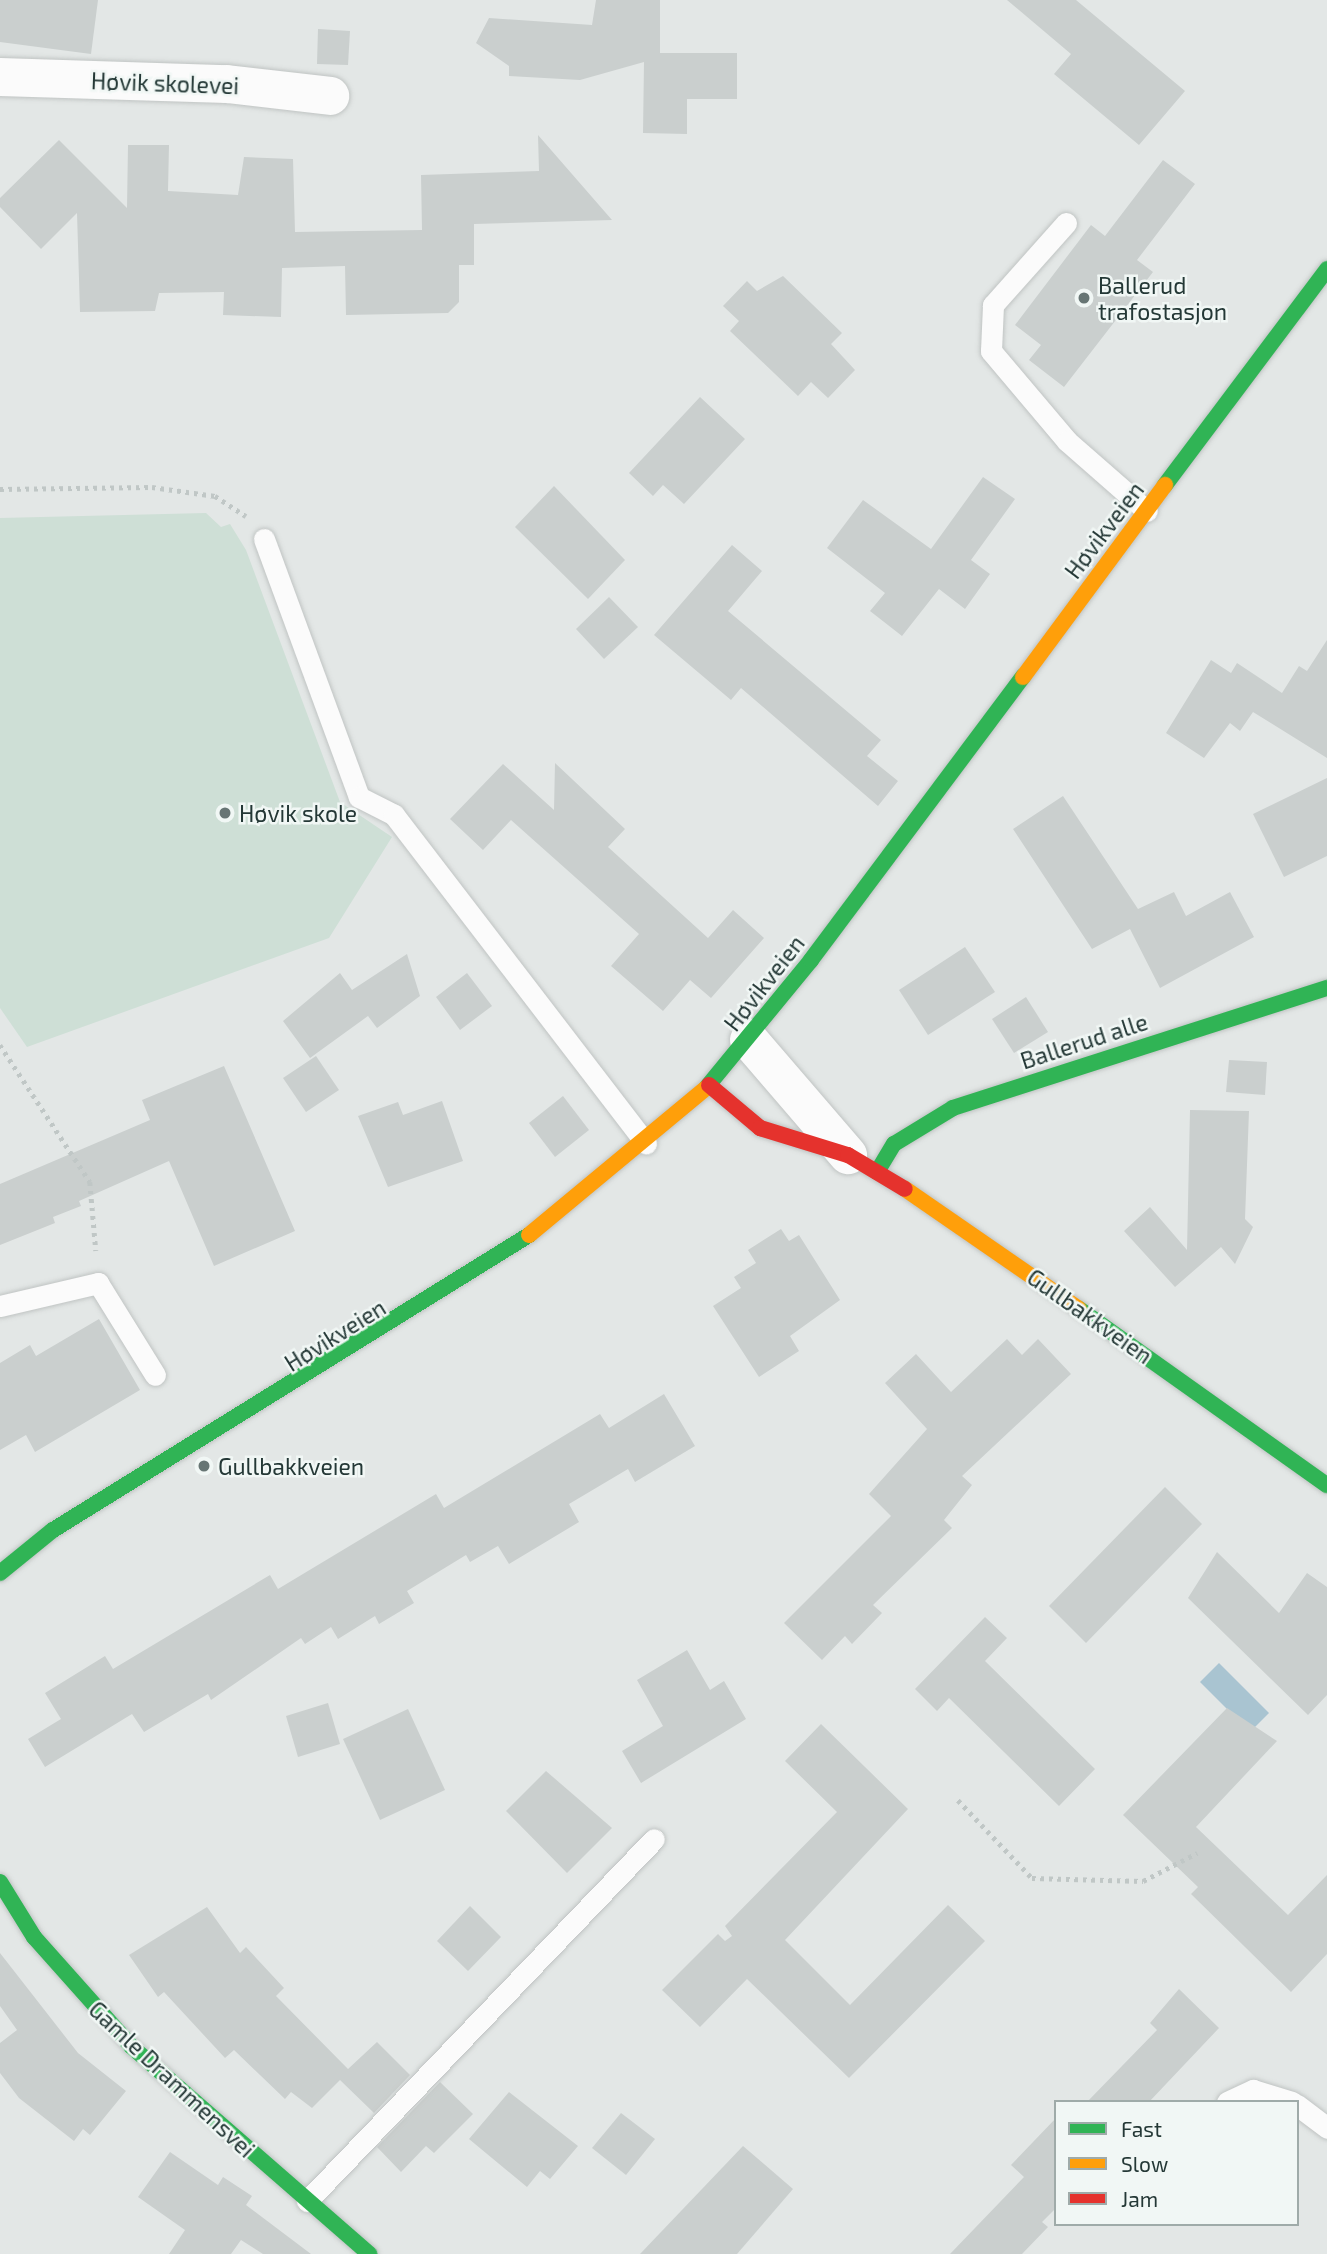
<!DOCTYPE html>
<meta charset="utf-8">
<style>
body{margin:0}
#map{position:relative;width:1327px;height:2254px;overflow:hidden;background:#e3e7e6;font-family:"Exo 2",sans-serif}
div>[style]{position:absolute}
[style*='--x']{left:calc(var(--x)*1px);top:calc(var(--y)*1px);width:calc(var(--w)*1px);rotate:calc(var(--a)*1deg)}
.green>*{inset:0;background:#cedfd6}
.water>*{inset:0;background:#a9c4d1}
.building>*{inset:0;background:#cacfce}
.path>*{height:4.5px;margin-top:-2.25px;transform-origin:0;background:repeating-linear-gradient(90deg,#c0c7c6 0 3.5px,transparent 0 8.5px)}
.roads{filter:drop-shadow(0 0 2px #c0c4c3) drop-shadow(0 0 2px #c0c4c3)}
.lane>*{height:21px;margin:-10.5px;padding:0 10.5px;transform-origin:10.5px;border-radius:10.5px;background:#fbfbfb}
.street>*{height:38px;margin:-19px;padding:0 19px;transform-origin:19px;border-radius:19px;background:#fbfbfb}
.fast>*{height:16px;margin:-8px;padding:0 8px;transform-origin:8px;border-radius:8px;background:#30b455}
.slow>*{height:16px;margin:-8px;padding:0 8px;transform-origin:8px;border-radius:8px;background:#ff9f0a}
.jam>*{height:16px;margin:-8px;padding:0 8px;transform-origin:8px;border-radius:8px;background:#e5322d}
.dots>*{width:19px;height:19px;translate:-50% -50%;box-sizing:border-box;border:4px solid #f1f7f5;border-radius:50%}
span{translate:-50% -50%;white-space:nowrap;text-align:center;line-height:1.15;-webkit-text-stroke:5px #f1f7f5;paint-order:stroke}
.street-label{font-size:23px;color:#243836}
.poi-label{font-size:23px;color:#243836}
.left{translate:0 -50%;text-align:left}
.legend{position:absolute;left:1054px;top:2100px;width:245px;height:126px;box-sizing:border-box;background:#f1f7f5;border:2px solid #9faba9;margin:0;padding:9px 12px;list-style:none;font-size:21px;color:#243836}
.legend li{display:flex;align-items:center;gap:14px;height:35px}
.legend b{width:35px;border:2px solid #9faba9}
</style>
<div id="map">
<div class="green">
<div style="clip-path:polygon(206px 513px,221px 527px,230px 524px,246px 550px,340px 802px,392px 837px,329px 938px,27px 1047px,0 1008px,0 518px)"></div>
</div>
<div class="water">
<div style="clip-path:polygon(1219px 1663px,1269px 1713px,1250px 1732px,1200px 1682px)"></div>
</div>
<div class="building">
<div style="clip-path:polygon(0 0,98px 0,91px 54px,0 42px)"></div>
<div style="clip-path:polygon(596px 0,660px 0,660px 53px,737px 53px,737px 99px,687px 99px,687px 134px,643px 133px,644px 62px,580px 80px,509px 76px,509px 66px,476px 43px,489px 18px,592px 25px)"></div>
<div style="clip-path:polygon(1007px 0,1076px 0,1185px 91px,1139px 145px,1054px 74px,1071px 54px)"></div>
<div style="clip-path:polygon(318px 29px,350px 31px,348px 65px,317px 64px)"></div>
<div style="clip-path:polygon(538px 135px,612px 220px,474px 224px,474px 265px,459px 265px,459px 302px,448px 313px,346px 315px,345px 266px,282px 268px,281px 317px,223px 315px,224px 292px,159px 293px,155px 311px,80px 312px,77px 213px,41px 249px,0 207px,0 198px,59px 140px,127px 208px,128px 145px,169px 145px,168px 191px,238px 195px,244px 157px,293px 159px,295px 232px,422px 230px,421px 175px,539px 171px)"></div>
<div style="clip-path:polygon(1163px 160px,1195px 184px,1137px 260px,1153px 272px,1064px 387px,1029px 360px,1041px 345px,1015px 325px,1091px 225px,1105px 236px)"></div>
<div style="clip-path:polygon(783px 276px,842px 333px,831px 344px,855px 370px,828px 398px,811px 382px,798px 396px,730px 331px,739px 321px,723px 306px,747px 281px,757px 291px)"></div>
<div style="clip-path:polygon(700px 397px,745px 439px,684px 504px,663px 485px,653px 496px,629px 473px)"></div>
<div style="clip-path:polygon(983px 477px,1015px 499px,971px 560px,990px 574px,965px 609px,939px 589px,902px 636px,870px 611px,885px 593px,827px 548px,863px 500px,931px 549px)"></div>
<div style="clip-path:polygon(554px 486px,625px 560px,588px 599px,515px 527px)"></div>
<div style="clip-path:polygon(732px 545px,762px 571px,728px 611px,881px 740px,867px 756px,898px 781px,878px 806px,741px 688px,731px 700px,654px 635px)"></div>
<div style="clip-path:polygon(609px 597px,638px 627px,604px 659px,576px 629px)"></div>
<div style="clip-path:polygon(1327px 640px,1327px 758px,1253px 712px,1240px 731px,1230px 723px,1204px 758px,1166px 733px,1211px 660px,1231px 673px,1237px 663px,1282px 693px,1299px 666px,1307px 671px)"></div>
<div style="clip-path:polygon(555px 763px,625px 829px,608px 847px,708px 938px,733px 910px,764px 938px,711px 998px,690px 980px,663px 1011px,611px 966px,639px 934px,511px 820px,483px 850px,450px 819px,503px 764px,554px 810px)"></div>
<div style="clip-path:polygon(1327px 778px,1327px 856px,1284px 877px,1253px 814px)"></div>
<div style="clip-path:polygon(1063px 796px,1138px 909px,1174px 892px,1186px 916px,1230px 892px,1254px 937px,1160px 988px,1130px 929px,1092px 949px,1013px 829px)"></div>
<div style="clip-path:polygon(965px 947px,995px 992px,928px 1035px,899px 990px)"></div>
<div style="clip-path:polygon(407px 954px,420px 996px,377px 1028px,368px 1016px,310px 1058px,283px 1021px,340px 973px,352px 990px)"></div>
<div style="clip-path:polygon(467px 973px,492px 1006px,460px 1030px,436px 997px)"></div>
<div style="clip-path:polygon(1026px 997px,1048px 1032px,1014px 1053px,992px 1019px)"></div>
<div style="clip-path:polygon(316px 1056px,339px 1090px,306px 1112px,283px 1078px)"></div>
<div style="clip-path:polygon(1229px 1060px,1267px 1062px,1265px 1095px,1226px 1092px)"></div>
<div style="clip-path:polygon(224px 1066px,295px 1231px,214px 1266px,169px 1161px,79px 1201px,81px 1206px,53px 1217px,55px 1223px,0 1245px,0 1184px,150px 1120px,142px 1100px)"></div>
<div style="clip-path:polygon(563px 1096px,589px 1130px,555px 1157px,529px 1123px)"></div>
<div style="clip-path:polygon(442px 1101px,463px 1161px,388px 1187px,358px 1116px,398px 1102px,403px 1115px)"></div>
<div style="clip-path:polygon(1190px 1110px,1249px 1111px,1245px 1219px,1253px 1227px,1235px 1264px,1221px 1247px,1175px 1287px,1124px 1231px,1150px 1207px,1187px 1250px)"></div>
<div style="clip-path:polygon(781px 1229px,789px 1241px,799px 1235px,840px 1300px,790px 1336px,799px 1351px,759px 1377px,713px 1306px,741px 1288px,734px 1277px,756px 1263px,748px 1250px)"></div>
<div style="clip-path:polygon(99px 1319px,140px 1390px,35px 1452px,26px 1435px,0 1450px,0 1363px,30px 1345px,36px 1356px)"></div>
<div style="clip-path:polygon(1007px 1339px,1022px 1355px,1038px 1339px,1071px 1374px,962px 1476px,972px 1485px,944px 1520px,952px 1528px,873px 1605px,882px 1613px,852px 1644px,845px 1636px,822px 1660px,784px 1623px,891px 1516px,869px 1494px,927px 1429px,885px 1383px,916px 1354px,951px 1392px)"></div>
<div style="clip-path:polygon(664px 1394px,695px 1446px,635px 1482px,628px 1469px,569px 1504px,579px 1522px,509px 1564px,498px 1546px,470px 1562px,466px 1555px,407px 1591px,414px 1603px,379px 1624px,375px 1616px,338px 1639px,331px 1627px,305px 1644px,301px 1638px,211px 1700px,208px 1694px,144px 1732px,132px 1714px,45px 1767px,28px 1739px,61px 1719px,45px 1693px,105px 1656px,113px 1669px,270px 1575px,278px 1589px,436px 1494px,444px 1508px,600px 1414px,609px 1428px)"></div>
<div style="clip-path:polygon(1165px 1487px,1202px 1524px,1086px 1643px,1049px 1606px)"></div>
<div style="clip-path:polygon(1217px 1552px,1279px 1613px,1307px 1573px,1327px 1587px,1327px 1695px,1308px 1715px,1188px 1598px)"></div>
<div style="clip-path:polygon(985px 1617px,1007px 1638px,985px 1661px,1095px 1769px,1059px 1806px,949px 1698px,937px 1711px,915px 1689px)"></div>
<div style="clip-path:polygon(687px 1650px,710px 1690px,724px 1681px,746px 1719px,641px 1783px,622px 1751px,663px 1726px,637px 1680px)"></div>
<div style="clip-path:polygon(328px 1703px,340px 1744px,298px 1757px,286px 1716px)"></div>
<div style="clip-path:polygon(1227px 1708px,1277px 1741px,1196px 1827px,1288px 1915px,1327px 1875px,1327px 1954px,1291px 1992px,1191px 1894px,1198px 1887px,1123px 1815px)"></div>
<div style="clip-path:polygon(408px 1709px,445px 1790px,380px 1820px,343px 1739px)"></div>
<div style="clip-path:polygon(821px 1724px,908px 1809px,785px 1940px,850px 2005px,948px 1905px,985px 1941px,849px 2078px,747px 1979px,700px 2027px,662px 1990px,718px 1934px,725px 1941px,732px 1936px,725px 1926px,837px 1812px,785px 1761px)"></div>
<div style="clip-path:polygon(546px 1771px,612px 1828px,567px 1873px,506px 1811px)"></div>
<div style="clip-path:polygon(470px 1906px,501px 1937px,468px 1971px,437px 1941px)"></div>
<div style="clip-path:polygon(207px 1907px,240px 1953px,246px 1947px,284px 1988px,276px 1996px,348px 2069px,377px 2042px,410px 2075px,374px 2113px,340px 2080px,312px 2108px,291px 2092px,285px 2099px,234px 2050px,225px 2058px,164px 1992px,158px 1997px,129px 1955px)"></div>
<div style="clip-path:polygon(0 1953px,78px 2053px,126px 2091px,90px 2135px,83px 2129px,74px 2141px,19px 2098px,0 2073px,0 2043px,17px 2030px,0 2006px)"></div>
<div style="clip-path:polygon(1179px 1989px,1219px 2028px,1149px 2102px,1087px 2102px,1157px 2030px,1150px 2023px)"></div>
<div style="clip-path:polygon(440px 2082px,473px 2114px,434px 2153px,426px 2146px,401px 2172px,377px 2147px)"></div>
<div style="clip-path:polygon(509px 2092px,578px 2146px,550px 2179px,540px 2171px,527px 2187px,469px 2139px)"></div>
<div style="clip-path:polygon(621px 2113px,655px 2139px,626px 2175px,592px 2148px)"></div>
<div style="clip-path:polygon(1056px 2118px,1056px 2208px,1042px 2222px,1048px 2227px,1022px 2254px,950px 2254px,1024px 2177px,1011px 2165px)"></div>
<div style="clip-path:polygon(743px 2146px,793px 2189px,737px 2254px,640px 2254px)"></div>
<div style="clip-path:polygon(170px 2152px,218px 2185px,223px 2177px,252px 2196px,246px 2205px,311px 2254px,263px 2254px,241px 2240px,231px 2254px,169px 2254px,185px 2230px,138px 2197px)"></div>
</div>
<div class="path">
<div style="--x:0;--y:489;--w:152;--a:-0.8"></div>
<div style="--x:152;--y:487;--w:64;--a:8.1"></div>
<div style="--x:215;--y:496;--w:37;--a:33"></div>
<div style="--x:0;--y:1045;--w:164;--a:56.7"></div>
<div style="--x:90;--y:1182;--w:69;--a:85"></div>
<div style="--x:958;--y:1800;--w:108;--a:46.5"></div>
<div style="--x:1032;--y:1878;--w:111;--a:1.5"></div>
<div style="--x:1143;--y:1881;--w:61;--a:-27.4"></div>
</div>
<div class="roads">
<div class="lane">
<div style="--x:1066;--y:223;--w:110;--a:131.7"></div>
<div style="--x:993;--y:305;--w:46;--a:92.5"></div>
<div style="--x:991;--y:351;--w:118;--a:49.8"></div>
<div style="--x:1067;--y:441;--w:106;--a:41.2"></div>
<div style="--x:264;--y:539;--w:275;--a:69.8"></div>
<div style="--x:359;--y:797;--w:39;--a:27"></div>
<div style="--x:394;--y:815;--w:414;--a:52.5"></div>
<div style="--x:0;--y:1306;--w:101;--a:-13.2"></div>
<div style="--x:98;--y:1283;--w:108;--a:58.2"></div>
<div style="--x:1227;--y:2102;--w:29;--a:-25"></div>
<div style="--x:1253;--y:2090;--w:41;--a:17.1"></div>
<div style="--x:1297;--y:2105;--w:38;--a:37"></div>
<div style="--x:307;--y:2201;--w:501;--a:-46.21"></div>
</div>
<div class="street">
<div style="--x:0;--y:77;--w:227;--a:1.8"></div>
<div style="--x:227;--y:84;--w:104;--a:6.6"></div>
<div style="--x:749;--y:1040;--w:152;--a:49.3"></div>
</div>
<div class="fast">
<div style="--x:1165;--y:485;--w:270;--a:-53.1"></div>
<div style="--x:706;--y:1088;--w:166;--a:-50.6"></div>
<div style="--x:811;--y:960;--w:354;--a:-53.2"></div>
<div style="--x:877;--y:1172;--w:33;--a:-59"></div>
<div style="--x:894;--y:1144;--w:69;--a:-31.4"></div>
<div style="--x:953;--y:1108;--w:393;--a:-17.8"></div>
<div style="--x:1079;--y:1309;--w:304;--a:35.4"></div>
<div style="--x:0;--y:1573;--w:68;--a:-39.1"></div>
<div style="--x:53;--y:1530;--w:560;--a:-31.79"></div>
<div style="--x:0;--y:1882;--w:65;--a:58.3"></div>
<div style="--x:34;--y:1937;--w:147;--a:48.3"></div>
<div style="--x:132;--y:2047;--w:315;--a:41.1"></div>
</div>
<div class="slow">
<div style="--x:1023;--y:677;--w:239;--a:-53.5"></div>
<div style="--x:905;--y:1189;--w:211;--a:34.6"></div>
<div style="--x:529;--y:1235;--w:230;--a:-39.7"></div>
</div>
<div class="jam">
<div style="--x:709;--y:1085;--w:67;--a:40.1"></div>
<div style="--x:760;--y:1128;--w:92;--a:17.1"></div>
<div style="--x:848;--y:1155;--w:66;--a:30.8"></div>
</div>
</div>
<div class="dots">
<div style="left:1084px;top:298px;background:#677574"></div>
<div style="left:225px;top:813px;background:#677574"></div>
<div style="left:204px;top:1466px;background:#677574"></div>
</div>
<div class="street-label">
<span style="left:165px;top:83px;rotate:2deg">Høvik skolevei</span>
<span style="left:1104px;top:530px;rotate:-53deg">Høvikveien</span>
<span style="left:764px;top:983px;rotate:-52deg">Høvikveien</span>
<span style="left:1084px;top:1041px;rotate:-18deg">Ballerud alle</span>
<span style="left:1090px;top:1316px;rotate:35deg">Gullbakkveien</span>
<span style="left:335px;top:1335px;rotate:-32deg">Høvikveien</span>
<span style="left:172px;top:2079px;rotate:43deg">Gamle Drammensvei</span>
</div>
<div class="poi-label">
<span class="left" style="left:1098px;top:298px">Ballerud<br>trafostasjon</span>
<span class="left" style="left:239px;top:813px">Høvik skole</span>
<span class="left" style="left:218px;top:1466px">Gullbakkveien</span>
</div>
<ul class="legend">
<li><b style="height:9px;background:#30b455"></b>Fast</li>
<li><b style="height:9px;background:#ff9f0a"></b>Slow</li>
<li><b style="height:9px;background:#e5322d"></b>Jam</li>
</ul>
</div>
